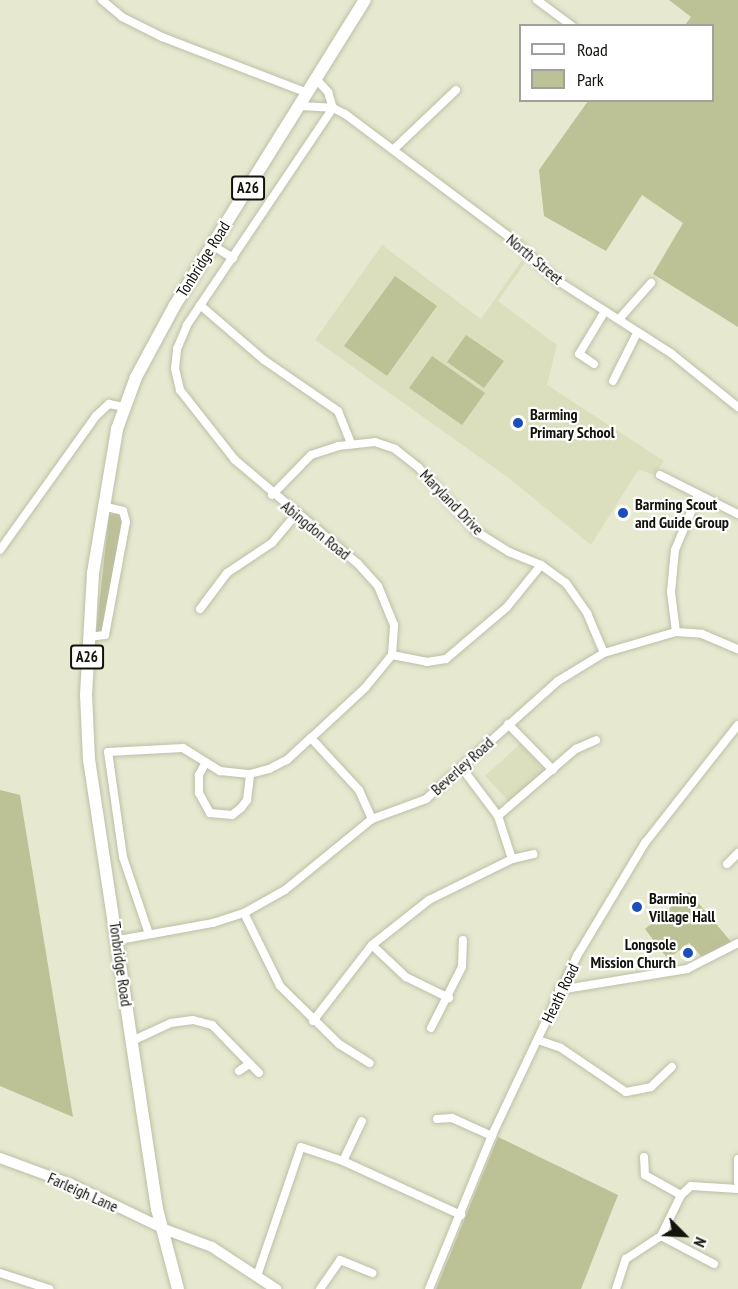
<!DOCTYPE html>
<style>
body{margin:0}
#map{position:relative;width:738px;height:1289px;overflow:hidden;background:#e6e9cf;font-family:"PT Sans Narrow",sans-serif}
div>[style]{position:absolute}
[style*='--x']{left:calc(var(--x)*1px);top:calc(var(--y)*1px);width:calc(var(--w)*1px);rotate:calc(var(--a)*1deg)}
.built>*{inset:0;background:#dcdfbe}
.green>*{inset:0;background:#bdc196}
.roads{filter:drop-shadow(0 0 2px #bcbfa6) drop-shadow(0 0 2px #bcbfa6)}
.street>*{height:8px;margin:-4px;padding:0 4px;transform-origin:4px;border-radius:4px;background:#fff}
.secondary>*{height:10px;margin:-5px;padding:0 5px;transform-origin:5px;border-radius:5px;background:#fff}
.primary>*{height:12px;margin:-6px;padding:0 6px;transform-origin:6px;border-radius:6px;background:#fff}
.dots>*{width:16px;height:16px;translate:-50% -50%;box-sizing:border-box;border:3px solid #fff;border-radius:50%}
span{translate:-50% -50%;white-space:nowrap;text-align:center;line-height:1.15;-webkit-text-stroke:4.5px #fff;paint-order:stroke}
.shield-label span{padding:2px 4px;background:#fff;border:2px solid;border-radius:4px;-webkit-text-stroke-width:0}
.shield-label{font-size:15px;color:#12130a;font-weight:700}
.street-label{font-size:16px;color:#12130a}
.poi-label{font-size:16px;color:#12130a;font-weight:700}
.left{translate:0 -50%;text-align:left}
.right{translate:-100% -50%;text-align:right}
.legend{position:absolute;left:519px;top:24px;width:195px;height:78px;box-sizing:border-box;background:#fff;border:2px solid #a0a19d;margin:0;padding:8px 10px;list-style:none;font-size:18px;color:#12130a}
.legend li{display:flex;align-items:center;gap:12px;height:30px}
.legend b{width:30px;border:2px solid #a0a19d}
.north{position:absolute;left:654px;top:1205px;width:60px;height:60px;-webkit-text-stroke:4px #fff;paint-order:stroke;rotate:114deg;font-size:16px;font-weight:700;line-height:24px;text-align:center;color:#12130a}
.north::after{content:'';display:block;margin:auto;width:21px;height:27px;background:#12130a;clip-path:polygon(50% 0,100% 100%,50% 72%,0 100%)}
</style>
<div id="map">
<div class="built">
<div style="clip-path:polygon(382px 245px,481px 319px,522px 260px,525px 263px,498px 301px,557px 345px,547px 385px,664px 461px,654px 475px,640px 470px,635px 475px,591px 545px,506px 476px,315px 340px)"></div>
<div style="clip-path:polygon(520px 744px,545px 771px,510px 803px,485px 776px)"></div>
</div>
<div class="green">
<div style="clip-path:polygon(669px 0,738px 0,738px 327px,653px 274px,683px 223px,642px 195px,606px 251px,544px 216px,539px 170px,588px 101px,712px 100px,712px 26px,685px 25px,691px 17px)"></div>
<div style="clip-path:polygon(395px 276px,437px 306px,387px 376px,344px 346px)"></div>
<div style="clip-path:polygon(466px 335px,504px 361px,484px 388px,447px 362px)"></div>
<div style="clip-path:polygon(432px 356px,485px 393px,462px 425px,409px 388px)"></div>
<div style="clip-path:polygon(118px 513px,123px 519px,102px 633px,96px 633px,109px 515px)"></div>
<div style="clip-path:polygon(0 790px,20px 795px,73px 1117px,0 1086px)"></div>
<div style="clip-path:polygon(689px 892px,733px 944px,701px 956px,689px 943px,668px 959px,645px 929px)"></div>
<div style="clip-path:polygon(498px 1137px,618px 1195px,581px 1289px,436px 1289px)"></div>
</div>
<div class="roads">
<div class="street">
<div style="--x:102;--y:0;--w:26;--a:40"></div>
<div style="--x:122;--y:17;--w:45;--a:26.6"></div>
<div style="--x:162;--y:37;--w:156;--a:21"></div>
<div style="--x:537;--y:0;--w:44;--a:36.6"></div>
<div style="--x:316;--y:79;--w:18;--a:47"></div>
<div style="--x:328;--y:92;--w:17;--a:73"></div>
<div style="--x:300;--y:106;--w:33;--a:3"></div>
<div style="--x:333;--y:108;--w:13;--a:27"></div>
<div style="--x:345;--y:114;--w:204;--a:36.8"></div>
<div style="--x:508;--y:236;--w:67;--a:42"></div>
<div style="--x:558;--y:281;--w:135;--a:32.6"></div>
<div style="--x:672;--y:354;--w:85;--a:38.8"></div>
<div style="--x:393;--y:150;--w:87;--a:-43.6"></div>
<div style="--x:212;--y:245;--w:25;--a:32"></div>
<div style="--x:200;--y:305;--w:84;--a:40.7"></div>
<div style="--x:264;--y:360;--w:90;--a:34.6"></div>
<div style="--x:338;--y:411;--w:35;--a:68"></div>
<div style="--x:620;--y:318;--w:47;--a:-48.5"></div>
<div style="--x:594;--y:364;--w:18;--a:-146"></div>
<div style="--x:579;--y:354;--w:50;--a:-58.8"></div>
<div style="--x:613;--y:381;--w:54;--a:-63.4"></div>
<div style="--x:660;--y:475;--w:87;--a:26.6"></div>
<div style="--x:272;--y:495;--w:56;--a:-45.7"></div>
<div style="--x:311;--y:455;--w:28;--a:-18"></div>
<div style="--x:338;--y:446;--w:37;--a:-6"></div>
<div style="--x:375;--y:442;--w:21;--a:19"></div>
<div style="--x:395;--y:449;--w:29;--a:38"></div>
<div style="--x:418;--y:467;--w:88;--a:47.8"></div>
<div style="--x:477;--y:532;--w:38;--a:32"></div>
<div style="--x:509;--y:552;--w:35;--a:22"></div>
<div style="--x:541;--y:565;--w:31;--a:36"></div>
<div style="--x:566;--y:583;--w:37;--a:55"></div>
<div style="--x:587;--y:613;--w:43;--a:67"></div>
<div style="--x:0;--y:550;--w:165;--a:-54.4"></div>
<div style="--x:96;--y:416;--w:18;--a:-43"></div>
<div style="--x:109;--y:404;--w:15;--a:11"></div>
<div style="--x:200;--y:609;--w:45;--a:-53.1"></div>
<div style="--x:227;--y:573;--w:54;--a:-33.7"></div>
<div style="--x:272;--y:543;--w:39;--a:-50"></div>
<div style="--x:676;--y:632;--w:40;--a:-97.1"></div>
<div style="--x:671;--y:592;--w:42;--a:-84.6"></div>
<div style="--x:675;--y:550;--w:60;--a:-67.3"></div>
<div style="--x:88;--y:637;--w:17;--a:-7"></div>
<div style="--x:105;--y:635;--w:115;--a:-79.5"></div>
<div style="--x:126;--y:522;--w:11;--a:-105"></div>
<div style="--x:123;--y:511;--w:21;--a:-166"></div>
<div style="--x:392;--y:655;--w:36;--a:11"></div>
<div style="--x:427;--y:662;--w:19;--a:-9"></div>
<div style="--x:446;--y:659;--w:80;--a:-40.4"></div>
<div style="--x:507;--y:607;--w:54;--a:-51"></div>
<div style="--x:508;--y:724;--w:64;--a:45.6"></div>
<div style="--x:311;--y:738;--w:71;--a:47.3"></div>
<div style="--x:359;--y:790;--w:32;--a:66"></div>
<div style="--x:205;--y:764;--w:13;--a:119"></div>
<div style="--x:199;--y:775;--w:18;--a:90"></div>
<div style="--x:199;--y:793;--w:23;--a:61"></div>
<div style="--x:210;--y:813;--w:22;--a:5"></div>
<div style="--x:232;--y:815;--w:11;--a:-38"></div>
<div style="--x:241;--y:808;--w:10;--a:-53"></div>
<div style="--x:247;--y:800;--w:26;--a:-83"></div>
<div style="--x:462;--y:768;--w:60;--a:53.1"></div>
<div style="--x:498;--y:816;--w:45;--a:72"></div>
<div style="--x:498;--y:816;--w:103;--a:-40.7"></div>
<div style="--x:576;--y:749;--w:22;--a:-24"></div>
<div style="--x:727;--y:864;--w:16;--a:-45"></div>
<div style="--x:244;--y:913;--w:81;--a:63.7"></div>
<div style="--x:280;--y:986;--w:83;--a:44.5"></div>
<div style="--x:339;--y:1044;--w:36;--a:32"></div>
<div style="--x:149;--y:934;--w:81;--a:-108.7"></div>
<div style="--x:123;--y:857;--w:106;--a:-98.1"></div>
<div style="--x:108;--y:752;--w:75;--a:-3.1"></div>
<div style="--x:183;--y:748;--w:44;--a:31.9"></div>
<div style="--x:220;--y:771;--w:30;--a:6"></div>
<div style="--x:250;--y:774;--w:20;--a:-15"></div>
<div style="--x:269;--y:769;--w:20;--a:-27"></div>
<div style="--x:287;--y:760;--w:33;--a:-43"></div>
<div style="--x:311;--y:738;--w:74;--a:-42.8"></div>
<div style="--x:365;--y:688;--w:43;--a:-50.7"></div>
<div style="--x:392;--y:655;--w:30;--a:-86"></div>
<div style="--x:394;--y:625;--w:42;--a:-112.3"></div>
<div style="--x:378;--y:586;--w:31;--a:-132"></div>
<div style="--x:357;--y:563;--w:160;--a:-139.8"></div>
<div style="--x:235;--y:460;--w:89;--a:-128.2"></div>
<div style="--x:180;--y:390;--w:22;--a:-103"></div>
<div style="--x:175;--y:369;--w:20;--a:-84"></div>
<div style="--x:177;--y:349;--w:26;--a:-67"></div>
<div style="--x:187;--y:325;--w:262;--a:-56.1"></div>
<div style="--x:119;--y:940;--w:96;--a:-10.3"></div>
<div style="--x:213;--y:923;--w:33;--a:-18"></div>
<div style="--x:244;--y:913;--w:47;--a:-29.3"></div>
<div style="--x:285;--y:890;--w:112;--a:-39.2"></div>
<div style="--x:372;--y:819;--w:58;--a:-20.3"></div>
<div style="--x:426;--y:799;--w:177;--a:-41.8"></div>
<div style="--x:558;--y:681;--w:54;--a:-31.3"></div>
<div style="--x:604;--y:653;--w:75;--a:-16.3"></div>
<div style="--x:676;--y:632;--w:26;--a:4"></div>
<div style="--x:702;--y:634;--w:39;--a:23"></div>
<div style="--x:372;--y:945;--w:47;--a:43.3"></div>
<div style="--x:406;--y:977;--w:48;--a:26"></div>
<div style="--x:559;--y:990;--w:130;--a:-9.3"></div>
<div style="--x:687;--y:969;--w:57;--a:-27"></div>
<div style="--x:313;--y:1021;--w:96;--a:-52.2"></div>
<div style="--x:372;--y:945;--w:73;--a:-38.3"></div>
<div style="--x:429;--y:900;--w:93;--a:-26.3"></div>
<div style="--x:512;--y:859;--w:22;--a:-13"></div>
<div style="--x:431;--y:1028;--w:68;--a:-63.1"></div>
<div style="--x:462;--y:967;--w:27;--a:-88"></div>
<div style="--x:538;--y:1040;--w:24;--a:19"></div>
<div style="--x:561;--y:1048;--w:78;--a:34.1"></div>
<div style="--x:626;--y:1092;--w:25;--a:-11"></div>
<div style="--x:651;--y:1087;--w:29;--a:-44"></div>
<div style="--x:132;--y:1041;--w:43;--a:-24.8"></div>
<div style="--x:171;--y:1023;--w:22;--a:-8"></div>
<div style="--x:193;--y:1020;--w:20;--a:15"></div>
<div style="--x:212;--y:1025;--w:67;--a:45.6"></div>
<div style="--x:239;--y:1071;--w:12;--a:-35"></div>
<div style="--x:437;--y:1119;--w:15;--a:-4"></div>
<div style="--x:452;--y:1118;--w:44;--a:24.2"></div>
<div style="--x:644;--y:1157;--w:18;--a:87"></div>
<div style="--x:645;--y:1175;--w:41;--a:29.1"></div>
<div style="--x:738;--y:1159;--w:23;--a:90"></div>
<div style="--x:343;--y:1161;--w:44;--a:-64.6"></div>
<div style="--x:661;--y:1236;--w:60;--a:27.8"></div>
<div style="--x:0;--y:1273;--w:52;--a:18.1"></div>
<div style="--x:257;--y:1276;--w:136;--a:-71.2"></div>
<div style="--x:301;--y:1147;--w:44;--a:18.4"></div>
<div style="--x:343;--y:1161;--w:130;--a:24.6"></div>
<div style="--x:320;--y:1289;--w:35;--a:-55"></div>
<div style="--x:340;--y:1260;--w:35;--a:22"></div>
<div style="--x:429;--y:1289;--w:169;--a:-67.7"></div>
<div style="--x:493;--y:1133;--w:196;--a:-64.6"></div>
<div style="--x:577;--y:956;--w:132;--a:-59"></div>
<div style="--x:645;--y:843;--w:150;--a:-51.8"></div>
<div style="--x:616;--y:1289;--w:32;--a:-72"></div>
<div style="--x:626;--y:1259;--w:42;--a:-33.3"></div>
<div style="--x:661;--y:1236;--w:46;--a:-64"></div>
<div style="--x:681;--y:1195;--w:13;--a:-42"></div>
<div style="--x:691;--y:1186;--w:47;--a:3.7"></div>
</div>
<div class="secondary">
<div style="--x:0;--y:1158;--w:76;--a:20.1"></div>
<div style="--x:71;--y:1184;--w:103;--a:25.8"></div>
<div style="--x:164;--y:1229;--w:51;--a:20.6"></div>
<div style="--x:212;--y:1247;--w:77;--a:33.3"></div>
</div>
<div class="primary">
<div style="--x:178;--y:1289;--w:83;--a:-104.7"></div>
<div style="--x:157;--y:1209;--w:454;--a:-98.6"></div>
<div style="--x:89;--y:760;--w:65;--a:-92.6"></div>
<div style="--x:86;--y:695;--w:122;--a:-86.7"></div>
<div style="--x:93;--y:573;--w:146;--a:-80.5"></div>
<div style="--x:117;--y:429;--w:55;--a:-69.9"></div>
<div style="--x:136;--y:377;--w:82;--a:-61.6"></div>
<div style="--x:175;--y:305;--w:359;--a:-58.1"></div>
</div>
</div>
<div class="dots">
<div style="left:518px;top:423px;background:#1a4eba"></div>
<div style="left:623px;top:513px;background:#1a4eba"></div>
<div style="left:637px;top:907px;background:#1a4eba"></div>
<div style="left:688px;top:953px;background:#1a4eba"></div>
</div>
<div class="shield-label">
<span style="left:248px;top:188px">A26</span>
<span style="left:87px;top:657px">A26</span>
</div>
<div class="street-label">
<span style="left:203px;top:259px;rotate:-58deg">Tonbridge Road</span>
<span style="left:535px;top:259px;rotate:40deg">North Street</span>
<span style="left:452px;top:502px;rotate:46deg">Maryland Drive</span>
<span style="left:316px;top:530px;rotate:39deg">Abingdon Road</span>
<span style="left:462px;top:766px;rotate:-42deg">Beverley Road</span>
<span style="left:121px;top:964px;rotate:82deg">Tonbridge Road</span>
<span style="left:560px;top:993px;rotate:-64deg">Heath Road</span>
<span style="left:83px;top:1192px;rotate:24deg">Farleigh Lane</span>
</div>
<div class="poi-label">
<span class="left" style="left:530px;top:423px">Barming<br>Primary School</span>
<span class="left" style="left:635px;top:513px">Barming Scout<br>and Guide Group</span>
<span class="left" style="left:649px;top:907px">Barming<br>Village Hall</span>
<span class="right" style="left:676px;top:953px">Longsole<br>Mission Church</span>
</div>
<ul class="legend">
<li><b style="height:8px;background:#fff"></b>Road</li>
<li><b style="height:16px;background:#bdc196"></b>Park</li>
</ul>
<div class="north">N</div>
</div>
